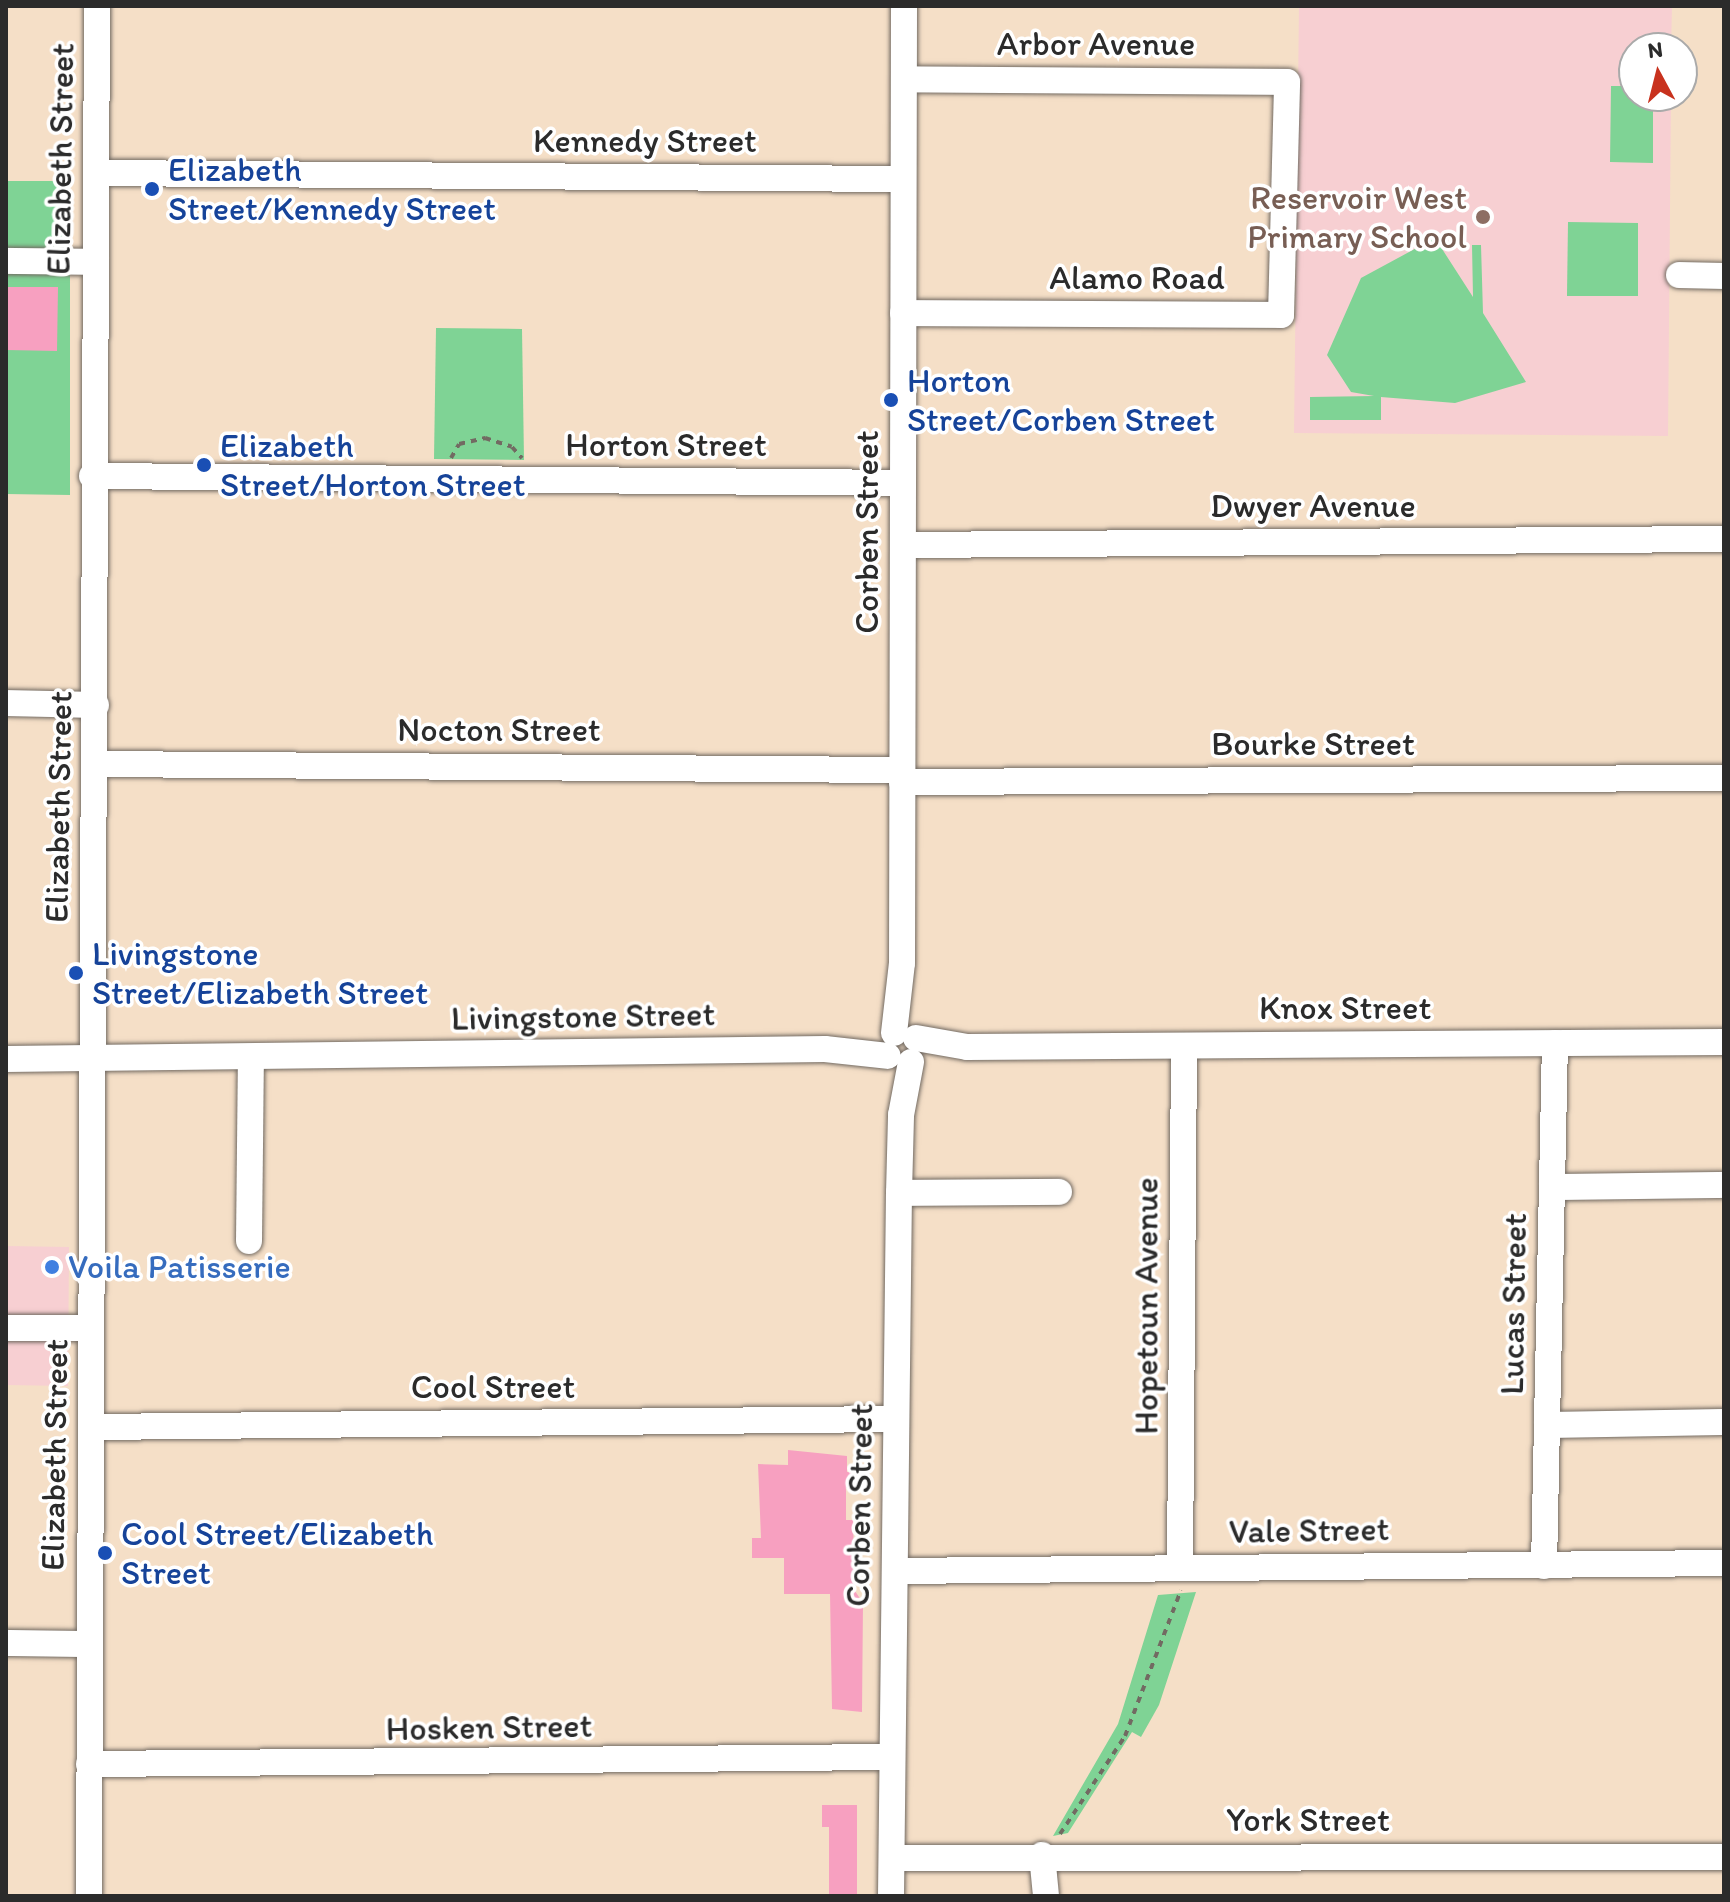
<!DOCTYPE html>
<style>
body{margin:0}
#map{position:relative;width:1730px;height:1902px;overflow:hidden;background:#f5dfc7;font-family:Itim,sans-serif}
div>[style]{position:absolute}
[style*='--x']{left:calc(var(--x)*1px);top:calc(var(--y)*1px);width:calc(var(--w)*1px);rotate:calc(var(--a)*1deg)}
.built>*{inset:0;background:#f7cfd2}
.green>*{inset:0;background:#7fd395}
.building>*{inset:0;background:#f7a0c0}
.path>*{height:4px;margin-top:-2px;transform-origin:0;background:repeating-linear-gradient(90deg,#726a62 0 6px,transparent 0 12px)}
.roads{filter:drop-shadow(0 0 2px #726a62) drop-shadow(0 0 2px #726a62)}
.minor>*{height:26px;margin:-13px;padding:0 13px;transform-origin:13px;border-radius:13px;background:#fff}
.dots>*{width:22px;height:22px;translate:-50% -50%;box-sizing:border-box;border:4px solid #fff;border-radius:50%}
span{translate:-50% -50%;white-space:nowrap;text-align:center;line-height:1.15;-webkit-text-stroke:7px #fff;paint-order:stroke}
.street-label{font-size:34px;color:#2b2b2b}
.transit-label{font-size:34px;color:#164399}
.left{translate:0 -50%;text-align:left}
.education-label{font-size:34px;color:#785e54}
.right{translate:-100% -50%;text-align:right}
.shop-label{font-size:34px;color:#366cbe}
.frame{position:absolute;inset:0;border:8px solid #2b2b2b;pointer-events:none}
.north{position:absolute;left:1618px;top:32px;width:80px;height:80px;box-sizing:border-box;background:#fff;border:2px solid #aaa;border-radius:50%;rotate:353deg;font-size:22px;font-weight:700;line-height:32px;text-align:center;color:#2b2b2b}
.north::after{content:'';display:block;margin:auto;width:28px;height:36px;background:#c8321e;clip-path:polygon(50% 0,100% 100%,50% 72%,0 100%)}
</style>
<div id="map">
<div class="built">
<div style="clip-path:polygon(1299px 6px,1672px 6px,1671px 48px,1634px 48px,1634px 96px,1671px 96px,1668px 436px,1294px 433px)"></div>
<div style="clip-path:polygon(6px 1246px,69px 1247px,68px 1386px,6px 1385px)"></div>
</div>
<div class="green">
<div style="clip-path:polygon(1611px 86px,1634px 86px,1634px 96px,1653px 96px,1653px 163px,1610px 162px)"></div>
<div style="clip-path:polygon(6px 181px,70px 181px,70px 495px,6px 494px)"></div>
<div style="clip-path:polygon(1568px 222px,1638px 223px,1638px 296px,1567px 296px)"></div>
<div style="clip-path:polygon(1435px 238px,1473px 297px,1472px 245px,1481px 245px,1483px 313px,1526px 382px,1455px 403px,1381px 397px,1381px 420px,1310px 420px,1310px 397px,1374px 396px,1351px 392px,1327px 355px,1361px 278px)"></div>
<div style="clip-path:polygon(436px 328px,522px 329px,524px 460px,434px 459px)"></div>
<div style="clip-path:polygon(1196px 1592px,1159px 1705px,1141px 1737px,1132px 1732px,1068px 1833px,1053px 1836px,1118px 1724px,1158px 1595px)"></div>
</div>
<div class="building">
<div style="clip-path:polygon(6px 287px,58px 287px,57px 351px,6px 350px)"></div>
<div style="clip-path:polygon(788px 1450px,847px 1456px,847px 1472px,855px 1472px,855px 1488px,846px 1488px,846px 1520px,853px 1520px,855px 1591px,863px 1603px,862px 1712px,832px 1709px,830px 1594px,784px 1594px,784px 1558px,752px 1558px,752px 1538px,761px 1538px,758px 1464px,788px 1465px)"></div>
<div style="clip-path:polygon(822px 1805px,857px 1805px,857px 1896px,829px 1896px,829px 1827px,822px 1827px)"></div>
</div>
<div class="path">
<div style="--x:451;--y:458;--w:16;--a:-60"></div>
<div style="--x:459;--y:444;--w:27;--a:-13"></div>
<div style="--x:485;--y:438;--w:28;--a:18"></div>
<div style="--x:512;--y:447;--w:15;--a:48"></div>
<div style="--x:1060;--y:1834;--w:118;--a:-56.4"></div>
<div style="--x:1125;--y:1736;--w:156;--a:-69"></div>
</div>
<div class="roads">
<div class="minor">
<div style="--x:98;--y:173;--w:805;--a:0.43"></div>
<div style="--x:6;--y:261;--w:90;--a:0.6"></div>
<div style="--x:1679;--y:275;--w:45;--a:1.3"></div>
<div style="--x:903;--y:313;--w:378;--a:0.3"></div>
<div style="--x:1281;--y:315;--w:233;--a:-88.5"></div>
<div style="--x:1287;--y:82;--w:383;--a:-179.6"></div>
<div style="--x:92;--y:476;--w:811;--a:0.49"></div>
<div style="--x:903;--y:545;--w:821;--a:-0.42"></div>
<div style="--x:6;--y:703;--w:90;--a:1.3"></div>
<div style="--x:95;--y:764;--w:807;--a:0.43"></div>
<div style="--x:902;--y:782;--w:822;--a:-0.28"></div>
<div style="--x:894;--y:1033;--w:70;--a:-83.5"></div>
<div style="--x:902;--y:963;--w:957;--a:-89.88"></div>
<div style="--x:916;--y:1038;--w:52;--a:10"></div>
<div style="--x:967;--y:1047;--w:757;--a:-0.38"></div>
<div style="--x:6;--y:1059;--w:819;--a:-0.7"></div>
<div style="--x:825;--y:1049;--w:63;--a:6.3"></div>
<div style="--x:1552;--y:1187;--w:172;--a:-0.7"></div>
<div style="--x:899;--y:1193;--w:160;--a:-0.4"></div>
<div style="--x:249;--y:1241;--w:184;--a:-89.4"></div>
<div style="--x:6;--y:1328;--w:85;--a:0"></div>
<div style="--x:1547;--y:1425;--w:177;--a:-1"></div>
<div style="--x:91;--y:1427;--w:805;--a:-0.57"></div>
<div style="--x:1544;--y:1566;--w:523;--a:-88.8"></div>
<div style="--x:1180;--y:1568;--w:522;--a:-89.56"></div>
<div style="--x:895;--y:1571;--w:829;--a:-0.55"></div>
<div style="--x:6;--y:1643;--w:81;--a:0.7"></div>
<div style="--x:89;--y:1764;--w:802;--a:-0.5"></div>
<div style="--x:1042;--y:1855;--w:41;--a:84.4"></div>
<div style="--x:892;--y:1858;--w:832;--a:-0.07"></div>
<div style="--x:89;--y:1896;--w:1890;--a:-89.76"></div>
<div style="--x:891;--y:1896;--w:703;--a:-89.35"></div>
<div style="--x:899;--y:1193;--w:78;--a:-88.5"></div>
<div style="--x:901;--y:1115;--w:54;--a:-79.3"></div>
</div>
</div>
<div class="dots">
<div style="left:152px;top:189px;background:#1a4fb4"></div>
<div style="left:1483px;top:217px;background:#8d6e63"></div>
<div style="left:891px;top:400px;background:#1a4fb4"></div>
<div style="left:204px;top:465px;background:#1a4fb4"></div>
<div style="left:76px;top:973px;background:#1a4fb4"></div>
<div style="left:52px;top:1267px;background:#3f7fe0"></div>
<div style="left:105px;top:1553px;background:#1a4fb4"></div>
</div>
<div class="street-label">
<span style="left:1096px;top:44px">Arbor Avenue</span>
<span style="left:645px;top:141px">Kennedy Street</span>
<span style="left:60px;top:159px;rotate:-89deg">Elizabeth Street</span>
<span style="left:1137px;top:278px">Alamo Road</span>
<span style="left:666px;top:445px">Horton Street</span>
<span style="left:1313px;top:506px">Dwyer Avenue</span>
<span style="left:867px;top:532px;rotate:-90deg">Corben Street</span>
<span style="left:499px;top:730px">Nocton Street</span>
<span style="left:1313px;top:744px">Bourke Street</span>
<span style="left:58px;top:807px;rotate:-89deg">Elizabeth Street</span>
<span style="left:1345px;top:1008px">Knox Street</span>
<span style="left:583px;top:1016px;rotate:-1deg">Livingstone Street</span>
<span style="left:1513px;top:1304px;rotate:-89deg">Lucas Street</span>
<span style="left:1146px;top:1306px;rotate:-90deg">Hopetoun Avenue</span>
<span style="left:493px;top:1387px">Cool Street</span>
<span style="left:54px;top:1455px;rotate:-89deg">Elizabeth Street</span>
<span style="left:859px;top:1505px;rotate:-89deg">Corben Street</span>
<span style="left:1309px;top:1530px;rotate:-1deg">Vale Street</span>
<span style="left:489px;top:1727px;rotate:-1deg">Hosken Street</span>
<span style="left:1308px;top:1820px">York Street</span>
</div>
<div class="transit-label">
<span class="left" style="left:168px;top:189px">Elizabeth<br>Street/Kennedy Street</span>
<span class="left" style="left:907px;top:400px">Horton<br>Street/Corben Street</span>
<span class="left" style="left:220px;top:465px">Elizabeth<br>Street/Horton Street</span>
<span class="left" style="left:92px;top:973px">Livingstone<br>Street/Elizabeth Street</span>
<span class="left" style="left:121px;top:1553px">Cool Street/Elizabeth<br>Street</span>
</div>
<div class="education-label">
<span class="right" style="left:1467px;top:217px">Reservoir West<br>Primary School</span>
</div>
<div class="shop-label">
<span class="left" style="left:68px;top:1267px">Voila Patisserie</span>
</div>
<div class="frame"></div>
<div class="north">N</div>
</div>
